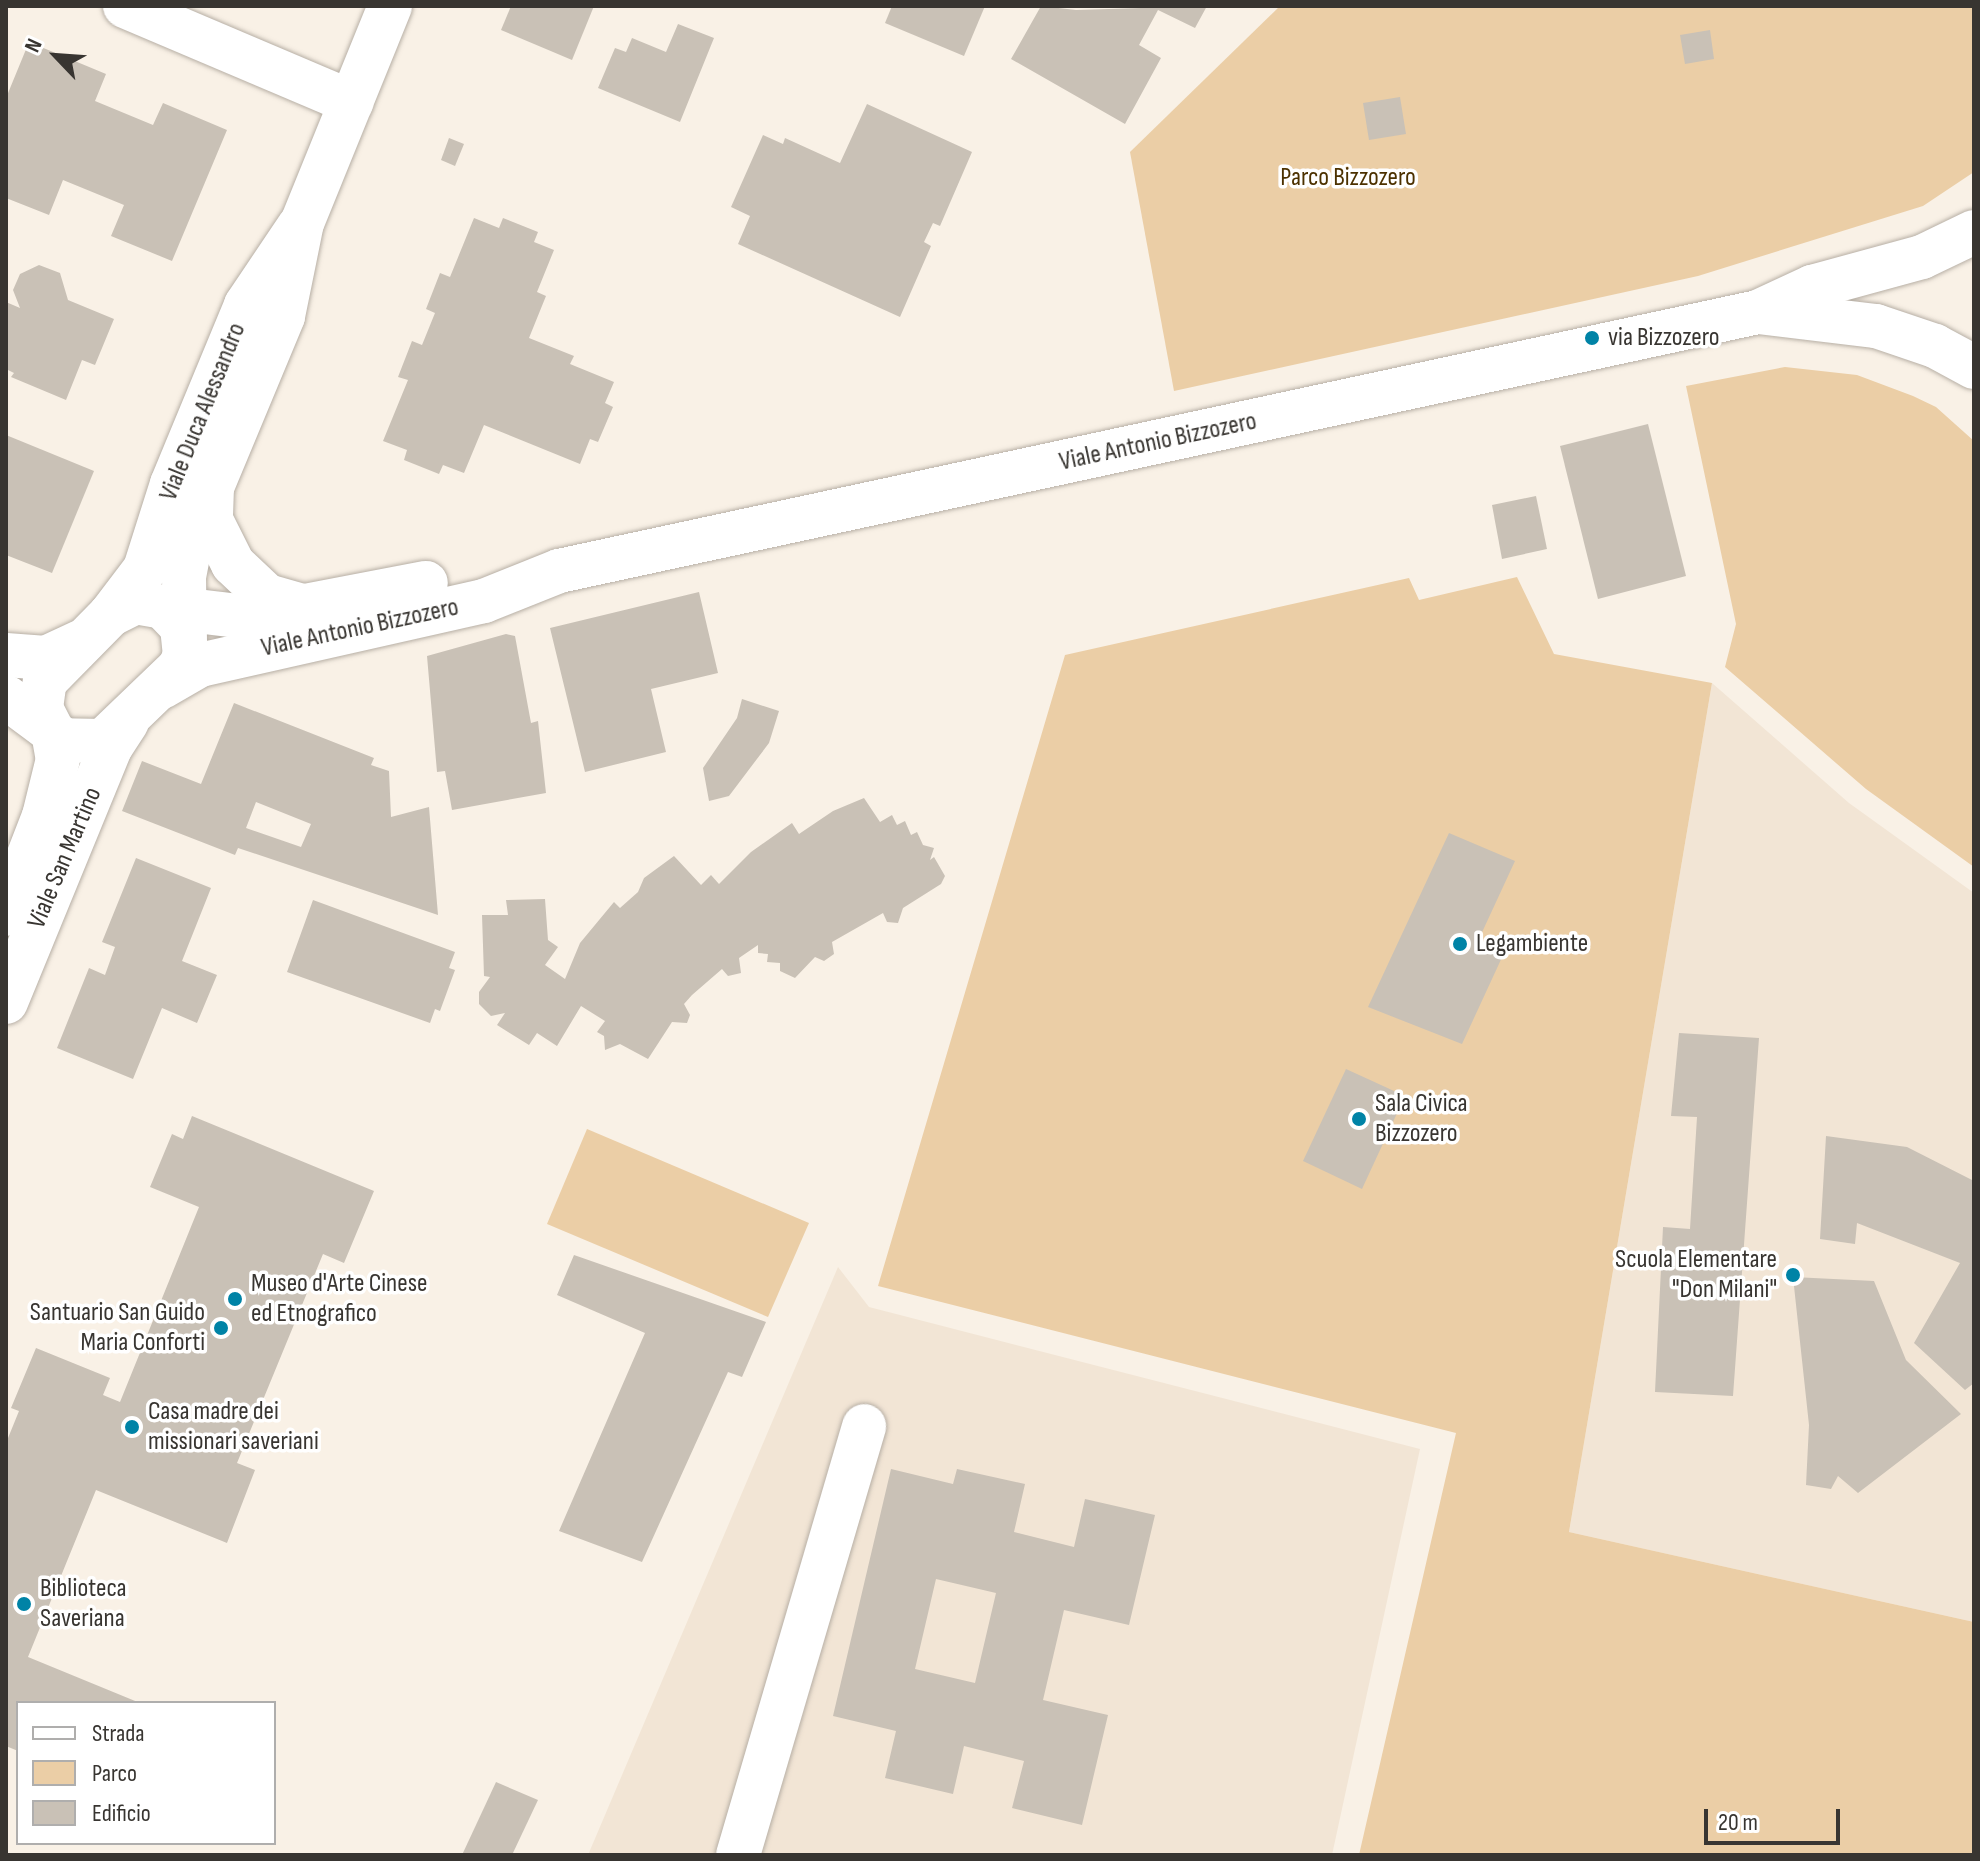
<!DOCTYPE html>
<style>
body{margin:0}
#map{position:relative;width:1980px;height:1861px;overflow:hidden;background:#f9f1e6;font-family:"Sofia Sans Condensed",sans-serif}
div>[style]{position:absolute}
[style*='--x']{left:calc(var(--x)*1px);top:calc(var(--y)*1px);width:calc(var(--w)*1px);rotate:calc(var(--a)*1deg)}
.built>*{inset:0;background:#f2e5d5}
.green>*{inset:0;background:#ebcea6}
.building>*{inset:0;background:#c9c1b6}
.roads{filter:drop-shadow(0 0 2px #b7afa5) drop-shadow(0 0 2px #b7afa5)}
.minor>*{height:44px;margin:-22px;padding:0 22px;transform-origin:22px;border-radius:22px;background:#fff}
.dots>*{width:22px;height:22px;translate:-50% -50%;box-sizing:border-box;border:4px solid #fff;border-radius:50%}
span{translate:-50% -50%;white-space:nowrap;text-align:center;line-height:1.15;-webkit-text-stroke:7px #fff;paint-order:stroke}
.park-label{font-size:26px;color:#4c3100}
.poi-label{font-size:26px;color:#383531}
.left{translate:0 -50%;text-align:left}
.right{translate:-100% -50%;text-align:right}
.street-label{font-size:26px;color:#383531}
.frame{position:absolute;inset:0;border:8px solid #383531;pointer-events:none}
.legend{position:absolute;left:16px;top:1701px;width:260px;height:144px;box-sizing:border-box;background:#fff;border:2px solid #afaead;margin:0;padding:10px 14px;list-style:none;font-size:24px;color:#383531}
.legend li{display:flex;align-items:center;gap:16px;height:40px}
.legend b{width:40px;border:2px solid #afaead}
.north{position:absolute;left:16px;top:16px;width:80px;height:80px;-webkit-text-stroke:6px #fff;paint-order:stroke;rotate:295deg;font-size:22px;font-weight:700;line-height:32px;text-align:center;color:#383531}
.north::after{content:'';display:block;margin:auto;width:28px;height:36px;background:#383531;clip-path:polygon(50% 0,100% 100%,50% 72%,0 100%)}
.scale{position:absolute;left:1704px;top:1809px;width:136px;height:36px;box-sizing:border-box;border:4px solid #383531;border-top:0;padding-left:10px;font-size:24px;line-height:28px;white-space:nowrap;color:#383531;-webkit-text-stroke:6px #fff;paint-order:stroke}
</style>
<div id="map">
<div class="built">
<div style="clip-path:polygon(1712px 683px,1849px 803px,1974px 893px,1974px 1622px,1569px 1532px)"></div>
<div style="clip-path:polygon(838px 1267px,869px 1307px,1420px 1449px,1332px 1855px,588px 1855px)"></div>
</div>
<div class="green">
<div style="clip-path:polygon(1280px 6px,1974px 6px,1974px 172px,1923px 206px,1698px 276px,1174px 391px,1130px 152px)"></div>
<div style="clip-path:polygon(1785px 367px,1857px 375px,1913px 396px,1936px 407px,1974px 441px,1974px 867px,1866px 789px,1725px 667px,1736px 624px,1686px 386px)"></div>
<div style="clip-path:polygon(1517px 577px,1554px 654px,1712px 683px,1569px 1532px,1974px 1622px,1974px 1855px,1359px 1855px,1456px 1433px,878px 1286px,1065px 655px,1409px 578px,1419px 600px)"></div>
<div style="clip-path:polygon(587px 1129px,809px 1223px,768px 1317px,547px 1224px)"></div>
</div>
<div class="building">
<div style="clip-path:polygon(511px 6px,594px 6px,572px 60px,501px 30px)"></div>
<div style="clip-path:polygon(892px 6px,985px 6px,964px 56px,885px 23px)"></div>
<div style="clip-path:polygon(1041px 6px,1076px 10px,1207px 6px,1195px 28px,1158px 10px,1139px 45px,1161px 58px,1125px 124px,1011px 59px)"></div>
<div style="clip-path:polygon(678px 24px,714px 38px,680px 122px,598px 88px,615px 48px,626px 52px,632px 38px,666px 52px)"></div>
<div style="clip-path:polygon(1710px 30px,1714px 59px,1685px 64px,1680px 35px)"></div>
<div style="clip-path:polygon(29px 42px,106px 74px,95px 101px,153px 125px,163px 103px,227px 130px,172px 261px,111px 236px,124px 205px,63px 180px,49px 215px,6px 198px,6px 98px)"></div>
<div style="clip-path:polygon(1400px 97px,1406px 134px,1369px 140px,1363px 103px)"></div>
<div style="clip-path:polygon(867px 104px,972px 152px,940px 226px,933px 223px,924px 242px,931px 246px,900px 317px,738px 244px,750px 216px,731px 207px,763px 135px,783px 144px,785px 138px,840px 163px)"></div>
<div style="clip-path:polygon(449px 138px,464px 144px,455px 166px,441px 160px)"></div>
<div style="clip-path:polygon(474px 218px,499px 228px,503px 218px,538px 232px,534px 242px,554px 250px,537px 292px,546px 296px,529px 338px,574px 356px,570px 364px,614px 382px,605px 403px,613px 407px,598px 442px,590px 439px,580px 464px,484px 425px,464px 473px,443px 465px,439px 474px,404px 460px,407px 450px,383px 441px,408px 380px,398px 377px,412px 341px,422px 345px,435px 313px,426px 309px,440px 273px,450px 277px)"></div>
<div style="clip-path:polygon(39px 265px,60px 273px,68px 300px,114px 319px,95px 365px,82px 360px,66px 400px,11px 377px,14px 373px,6px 369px,6px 302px,20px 308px,13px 290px,20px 274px)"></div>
<div style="clip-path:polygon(1648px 424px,1686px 576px,1598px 599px,1560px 446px)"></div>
<div style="clip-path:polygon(6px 435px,94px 471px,52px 573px,6px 555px)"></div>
<div style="clip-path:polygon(1536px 496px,1547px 549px,1502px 559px,1492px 505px)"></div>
<div style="clip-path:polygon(699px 592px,718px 673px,651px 689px,666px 752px,585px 772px,550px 628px)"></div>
<div style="clip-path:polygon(506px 634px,515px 636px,531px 723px,538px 721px,546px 793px,452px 810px,445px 771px,437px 772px,427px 656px)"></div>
<div style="clip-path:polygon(742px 699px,779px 711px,769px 743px,729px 796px,709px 801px,703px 768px,737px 718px)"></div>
<div style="clip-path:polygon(evenodd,234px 703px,374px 758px,371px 765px,389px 771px,391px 817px,429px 807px,438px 915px,238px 848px,235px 855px,122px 811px,142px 761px,201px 784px,234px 703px,256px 802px,311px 824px,301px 847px,246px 828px,256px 802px)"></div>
<div style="clip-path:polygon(864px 798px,880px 822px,892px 815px,897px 825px,905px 821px,911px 835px,917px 832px,923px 845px,934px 848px,930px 860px,934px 857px,945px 876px,941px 884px,903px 908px,898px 923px,887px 922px,883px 913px,832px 942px,834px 954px,824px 961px,815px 957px,795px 978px,780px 971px,780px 963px,767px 962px,768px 954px,758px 953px,758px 945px,739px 958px,741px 973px,728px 976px,722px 969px,692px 995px,684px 1004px,690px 1015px,687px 1023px,672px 1022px,648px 1059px,620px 1044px,605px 1050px,604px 1036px,597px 1032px,605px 1021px,581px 1006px,557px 1046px,537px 1033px,529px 1045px,497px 1025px,505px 1013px,491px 1016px,479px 1004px,479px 992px,490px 977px,484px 976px,482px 915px,508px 915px,506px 900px,545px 899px,548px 940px,558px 947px,545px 965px,565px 979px,580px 943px,614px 902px,620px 908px,638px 892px,644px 878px,674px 856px,701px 885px,711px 875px,719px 884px,751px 852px,792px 823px,799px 834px,833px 811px)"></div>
<div style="clip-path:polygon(1449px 833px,1515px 861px,1478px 941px,1504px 953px,1462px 1044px,1368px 1007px)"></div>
<div style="clip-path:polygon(136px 858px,211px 888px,182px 961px,217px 975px,197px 1023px,162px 1008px,133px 1079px,57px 1048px,89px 968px,105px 975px,115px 947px,102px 942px)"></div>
<div style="clip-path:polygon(313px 900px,455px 952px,449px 968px,455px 970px,440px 1011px,435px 1009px,430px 1023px,287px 972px)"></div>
<div style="clip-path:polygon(1679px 1033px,1759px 1038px,1733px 1396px,1655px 1392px,1663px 1227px,1690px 1229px,1697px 1117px,1671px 1116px)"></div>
<div style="clip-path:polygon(1346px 1069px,1405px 1096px,1362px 1189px,1303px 1161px)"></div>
<div style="clip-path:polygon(192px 1116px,374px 1191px,344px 1263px,323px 1254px,237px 1463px,255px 1470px,227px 1543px,96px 1490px,28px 1657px,140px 1703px,18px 1703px,18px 1751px,6px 1746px,6px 1443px,19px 1411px,11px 1408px,36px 1348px,110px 1378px,103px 1395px,120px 1402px,199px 1207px,150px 1187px,172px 1134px,183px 1139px)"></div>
<div style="clip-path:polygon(1826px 1136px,1907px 1147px,1974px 1181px,1974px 1383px,1965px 1390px,1914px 1343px,1960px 1263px,1857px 1223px,1855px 1244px,1820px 1239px)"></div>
<div style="clip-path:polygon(574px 1255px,766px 1322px,742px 1377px,728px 1372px,642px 1562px,559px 1531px,645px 1333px,557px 1295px)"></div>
<div style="clip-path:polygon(1793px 1277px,1874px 1281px,1906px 1360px,1961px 1414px,1858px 1493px,1838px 1476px,1831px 1489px,1806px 1485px,1809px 1425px)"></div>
<div style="clip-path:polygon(evenodd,891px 1469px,953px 1484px,957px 1469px,1025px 1484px,1014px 1532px,1074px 1547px,1085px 1499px,1155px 1515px,1129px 1625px,1064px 1610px,1043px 1700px,1108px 1715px,1082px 1825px,1012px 1808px,1024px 1761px,964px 1746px,953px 1794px,885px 1778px,896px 1731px,833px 1716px,891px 1469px,936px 1579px,996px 1593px,975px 1683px,915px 1669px,936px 1579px)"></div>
<div style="clip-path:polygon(496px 1782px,538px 1800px,512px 1855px,462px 1855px)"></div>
</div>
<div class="roads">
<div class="minor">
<div style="--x:125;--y:6;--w:246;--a:23"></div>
<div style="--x:1758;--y:312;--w:119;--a:6.8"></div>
<div style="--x:1876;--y:326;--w:62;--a:18.7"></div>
<div style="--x:1935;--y:346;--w:44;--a:28.3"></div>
<div style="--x:212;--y:487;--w:33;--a:92"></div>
<div style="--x:211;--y:520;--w:49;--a:63.4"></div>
<div style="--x:233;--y:564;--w:47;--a:43.3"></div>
<div style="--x:267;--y:596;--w:41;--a:15.8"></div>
<div style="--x:135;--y:602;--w:28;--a:10"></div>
<div style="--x:163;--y:607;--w:28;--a:46"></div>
<div style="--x:182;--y:627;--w:28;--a:84"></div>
<div style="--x:185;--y:655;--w:13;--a:113"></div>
<div style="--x:180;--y:667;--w:107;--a:136.1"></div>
<div style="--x:103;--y:741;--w:39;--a:-179"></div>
<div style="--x:64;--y:740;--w:14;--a:-144"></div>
<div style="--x:53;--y:732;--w:27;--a:-117"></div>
<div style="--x:41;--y:708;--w:27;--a:-82"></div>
<div style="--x:45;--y:681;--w:93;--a:-45.4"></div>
<div style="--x:110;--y:615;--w:28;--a:-27"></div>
<div style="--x:163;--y:607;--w:85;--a:6.8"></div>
<div style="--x:247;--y:617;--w:182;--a:-10.8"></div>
<div style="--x:110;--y:615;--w:58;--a:-52.7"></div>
<div style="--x:145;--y:569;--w:89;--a:-72.4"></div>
<div style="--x:172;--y:484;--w:194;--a:-67.5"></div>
<div style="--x:246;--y:305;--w:95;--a:-56.1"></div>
<div style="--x:185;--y:641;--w:64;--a:-90.9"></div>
<div style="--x:184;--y:577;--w:43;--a:-79.2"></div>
<div style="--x:192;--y:535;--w:237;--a:-67.4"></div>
<div style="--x:283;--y:316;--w:95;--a:-78.5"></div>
<div style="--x:302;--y:223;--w:234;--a:-67.9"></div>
<div style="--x:6;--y:655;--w:40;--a:4.3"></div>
<div style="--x:46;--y:658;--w:38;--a:-25"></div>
<div style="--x:162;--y:687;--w:44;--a:-30.1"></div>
<div style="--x:200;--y:665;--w:291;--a:-12.7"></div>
<div style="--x:484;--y:601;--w:81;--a:-21.8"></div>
<div style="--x:559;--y:571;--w:1227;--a:-12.19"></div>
<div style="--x:1758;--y:312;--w:60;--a:-24.8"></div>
<div style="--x:1812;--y:287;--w:114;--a:-15.3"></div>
<div style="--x:1922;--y:257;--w:58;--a:-25.7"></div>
<div style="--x:6;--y:697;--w:59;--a:36.7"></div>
<div style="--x:53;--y:732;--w:27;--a:80"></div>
<div style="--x:58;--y:759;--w:59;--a:103.8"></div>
<div style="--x:44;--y:816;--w:105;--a:111.2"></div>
<div style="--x:6;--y:1002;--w:274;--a:-67.7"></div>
<div style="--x:110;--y:748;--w:31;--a:-57"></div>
<div style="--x:738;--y:1855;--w:447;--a:-73.6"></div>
</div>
</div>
<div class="dots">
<div style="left:1592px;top:338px;background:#0083a6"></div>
<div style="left:1460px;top:944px;background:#0083a6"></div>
<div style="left:1359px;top:1119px;background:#0083a6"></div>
<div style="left:1793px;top:1275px;background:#0083a6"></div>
<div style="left:235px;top:1299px;background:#0083a6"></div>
<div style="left:221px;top:1328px;background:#0083a6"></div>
<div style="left:132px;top:1427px;background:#0083a6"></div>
<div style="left:24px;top:1604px;background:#0083a6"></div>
</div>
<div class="park-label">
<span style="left:1348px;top:178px">Parco Bizzozero</span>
</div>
<div class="poi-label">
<span class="left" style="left:1608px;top:338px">via Bizzozero</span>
<span class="left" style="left:1476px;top:944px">Legambiente</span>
<span class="left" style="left:1375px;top:1119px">Sala Civica<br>Bizzozero</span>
<span class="right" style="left:1777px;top:1275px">Scuola Elementare<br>"Don Milani"</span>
<span class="left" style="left:251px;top:1299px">Museo d'Arte Cinese<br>ed Etnografico</span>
<span class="right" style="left:205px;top:1328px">Santuario San Guido<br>Maria Conforti</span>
<span class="left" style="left:148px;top:1427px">Casa madre dei<br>missionari saveriani</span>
<span class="left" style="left:40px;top:1604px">Biblioteca<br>Saveriana</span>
</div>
<div class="street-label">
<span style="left:203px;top:412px;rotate:-68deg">Viale Duca Alessandro</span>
<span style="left:1158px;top:442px;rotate:-12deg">Viale Antonio Bizzozero</span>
<span style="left:360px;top:628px;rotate:-12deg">Viale Antonio Bizzozero</span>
<span style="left:65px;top:858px;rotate:-67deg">Viale San Martino</span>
</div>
<div class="frame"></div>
<ul class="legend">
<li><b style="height:10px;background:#fff"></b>Strada</li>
<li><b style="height:22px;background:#ebcea6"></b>Parco</li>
<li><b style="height:22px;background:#c9c1b6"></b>Edificio</li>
</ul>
<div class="north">N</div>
<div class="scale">20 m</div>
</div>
